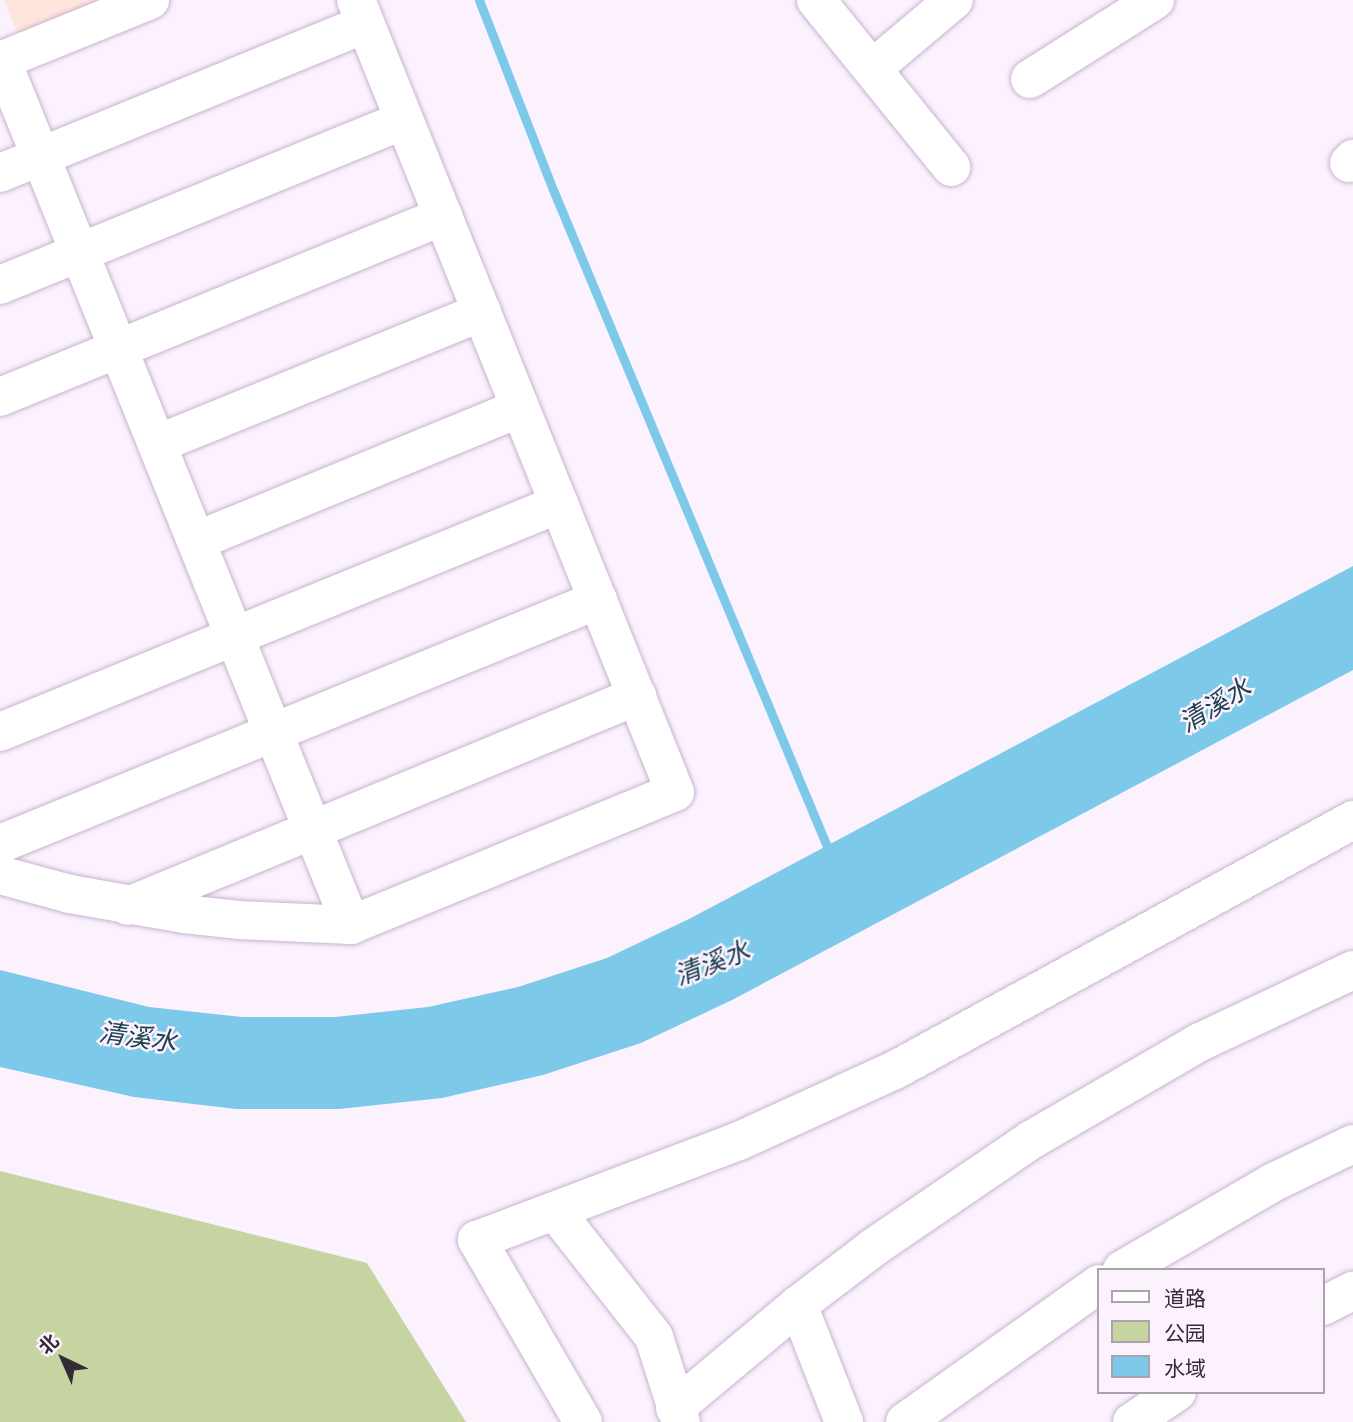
<!DOCTYPE html>
<meta charset="utf-8">
<style>
body{margin:0}
#map{position:relative;width:1353px;height:1422px;overflow:hidden;background:#fbf2fe;font-family:Lora,"Noto Sans SC",serif}
div>[style]{position:absolute}
[style*='--x']{left:calc(var(--x)*1px);top:calc(var(--y)*1px);width:calc(var(--w)*1px);rotate:calc(var(--a)*1deg)}
.industrial>*{inset:0;background:#ffe6dd}
.green>*{inset:0;background:#c5d4a1}
.water>*{inset:0;background:#7dc9e9}
.stream>*{height:9px;margin:-4.5px;padding:0 4.5px;transform-origin:4.5px;border-radius:4.5px;background:#7dc9e9}
.roads{filter:drop-shadow(0 0 2px #c9b3cf) drop-shadow(0 0 2px #c9b3cf)}
.minor>*{height:38px;margin:-19px;padding:0 19px;transform-origin:19px;border-radius:19px;background:#fff}
span{translate:-50% -50%;white-space:nowrap;text-align:center;line-height:1.15;-webkit-text-stroke:5px #fbf2fe;paint-order:stroke}
.water-label{font-size:26px;color:#1e414f;font-style:italic}
.legend{position:absolute;left:1097px;top:1268px;width:228px;height:126px;box-sizing:border-box;background:#fbf2fe;border:2px solid #aba2ae;margin:0;padding:9px 12px;list-style:none;font-size:21px;color:#332b36}
.legend li{display:flex;align-items:center;gap:14px;height:35px}
.legend b{width:35px;border:2px solid #aba2ae}
.north{position:absolute;left:28px;top:1324px;width:70px;height:70px;-webkit-text-stroke:5px #fbf2fe;paint-order:stroke;rotate:316deg;font-size:19px;font-weight:700;line-height:28px;text-align:center;color:#332b36}
.north::after{content:'';display:block;margin:auto;width:24px;height:32px;background:#332b36;clip-path:polygon(50% 0,100% 100%,50% 72%,0 100%)}
</style>
<div id="map">
<div class="industrial">
<div style="clip-path:polygon(4px 0,100px 0,18px 34px)"></div>
</div>
<div class="green">
<div style="clip-path:polygon(0 1171px,367px 1263px,466px 1422px,0 1422px)"></div>
</div>
<div class="water">
<div style="clip-path:polygon(1353px 566px,1353px 670px,732px 1000px,641px 1043px,543px 1075px,442px 1098px,339px 1109px,236px 1109px,134px 1097px,0 1067px,0 970px,149px 1007px,242px 1017px,335px 1017px,428px 1007px,518px 987px,607px 958px,691px 918px)"></div>
</div>
<div class="stream">
<div style="--x:479;--y:0;--w:206;--a:68.7"></div>
<div style="--x:554;--y:192;--w:719;--a:67.36"></div>
</div>
<div class="roads">
<div class="minor">
<div style="--x:816;--y:0;--w:215;--a:51"></div>
<div style="--x:0;--y:61;--w:162;--a:-22.1"></div>
<div style="--x:2;--y:61;--w:932;--a:68"></div>
<div style="--x:872;--y:69;--w:107;--a:-40.1"></div>
<div style="--x:1030;--y:79;--w:148;--a:-32.3"></div>
<div style="--x:1349;--y:163;--w:6;--a:-45"></div>
<div style="--x:0;--y:173;--w:394;--a:-22.2"></div>
<div style="--x:0;--y:285;--w:436;--a:-22.2"></div>
<div style="--x:0;--y:397;--w:479;--a:-22.2"></div>
<div style="--x:157;--y:444;--w:351;--a:-22.1"></div>
<div style="--x:196;--y:541;--w:350;--a:-22.3"></div>
<div style="--x:0;--y:732;--w:604;--a:-22.19"></div>
<div style="--x:0;--y:844;--w:646;--a:-22.2"></div>
<div style="--x:0;--y:875;--w:73;--a:15.2"></div>
<div style="--x:70;--y:894;--w:116;--a:10"></div>
<div style="--x:184;--y:914;--w:55;--a:6.2"></div>
<div style="--x:239;--y:920;--w:112;--a:2.6"></div>
<div style="--x:351;--y:925;--w:350;--a:-22.3"></div>
<div style="--x:675;--y:792;--w:854;--a:-111.94"></div>
<div style="--x:128;--y:906;--w:551;--a:-22.42"></div>
<div style="--x:555;--y:1211;--w:160;--a:51.8"></div>
<div style="--x:654;--y:1337;--w:89;--a:72.4"></div>
<div style="--x:1122;--y:1270;--w:173;--a:-30.1"></div>
<div style="--x:1272;--y:1183;--w:90;--a:-25.7"></div>
<div style="--x:798;--y:1305;--w:126;--a:68.5"></div>
<div style="--x:1323;--y:1306;--w:34;--a:-27"></div>
<div style="--x:675;--y:1408;--w:160;--a:-39.9"></div>
<div style="--x:798;--y:1305;--w:96;--a:-37.3"></div>
<div style="--x:874;--y:1247;--w:190;--a:-34.3"></div>
<div style="--x:1031;--y:1140;--w:195;--a:-30.1"></div>
<div style="--x:1200;--y:1042;--w:169;--a:-25.2"></div>
<div style="--x:583;--y:1422;--w:211;--a:-120.2"></div>
<div style="--x:477;--y:1240;--w:280;--a:-20.7"></div>
<div style="--x:739;--y:1141;--w:171;--a:-24.5"></div>
<div style="--x:895;--y:1070;--w:522;--a:-28.63"></div>
<div style="--x:905;--y:1422;--w:238;--a:-35.4"></div>
<div style="--x:1132;--y:1422;--w:54;--a:-33.7"></div>
</div>
</div>
<div class="water-label">
<span style="left:1215px;top:705px;rotate:-31deg">清溪水</span>
<span style="left:712px;top:963px;rotate:-21deg">清溪水</span>
<span style="left:138px;top:1037px;rotate:8deg">清溪水</span>
</div>
<ul class="legend">
<li><b style="height:9px;background:#fff"></b>道路</li>
<li><b style="height:19px;background:#c5d4a1"></b>公园</li>
<li><b style="height:19px;background:#7dc9e9"></b>水域</li>
</ul>
<div class="north">北</div>
</div>
